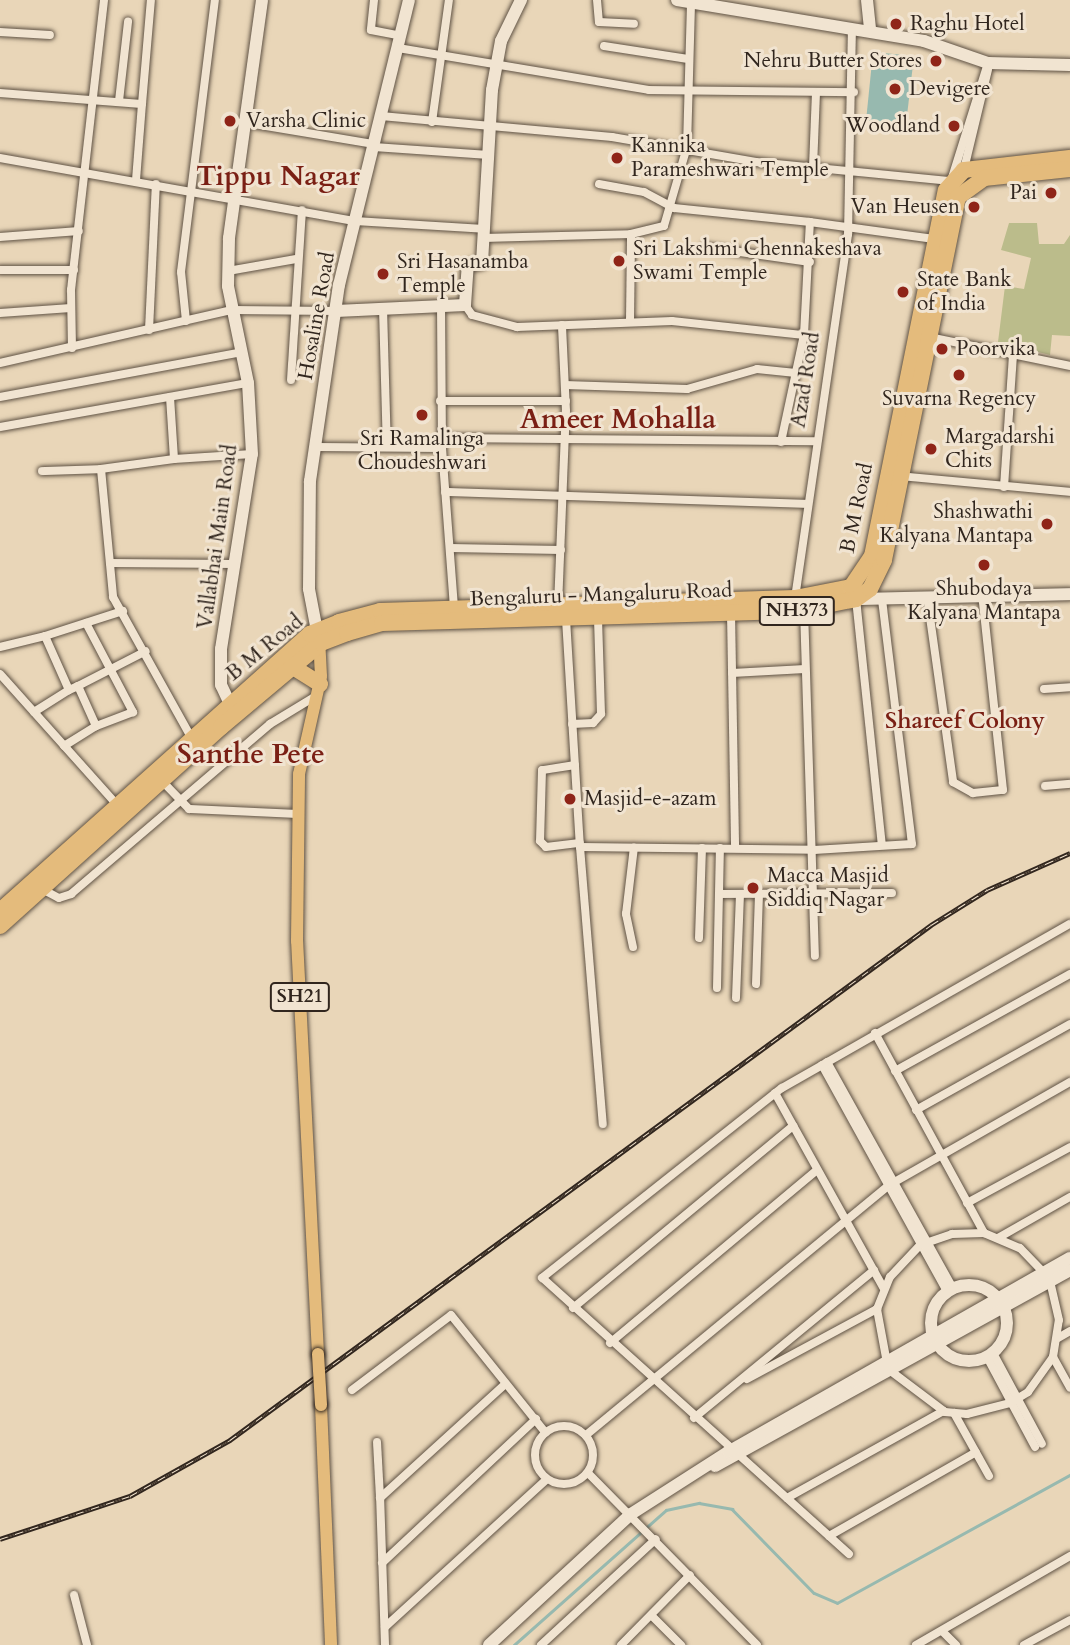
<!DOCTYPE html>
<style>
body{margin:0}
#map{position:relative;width:1070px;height:1645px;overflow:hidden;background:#e9d6b8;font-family:Cardo,serif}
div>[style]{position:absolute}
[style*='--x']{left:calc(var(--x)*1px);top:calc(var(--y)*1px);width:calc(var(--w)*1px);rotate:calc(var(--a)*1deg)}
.green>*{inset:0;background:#bbbc8b}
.water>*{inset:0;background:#97b9af}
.stream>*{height:2.5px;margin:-1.25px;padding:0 1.25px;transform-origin:1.25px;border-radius:1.25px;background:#97b9af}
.roads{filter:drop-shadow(0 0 2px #5f5244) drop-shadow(0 0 2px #5f5244)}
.street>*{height:8px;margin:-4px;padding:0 4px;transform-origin:4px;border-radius:4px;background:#f1e4d1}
.street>.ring{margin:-4px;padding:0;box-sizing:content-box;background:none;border:8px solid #f1e4d1;border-radius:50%}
.secondary>*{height:12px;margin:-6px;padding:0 6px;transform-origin:6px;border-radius:6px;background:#f1e4d1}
.secondary>.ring{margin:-6px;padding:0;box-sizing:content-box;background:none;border:12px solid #f1e4d1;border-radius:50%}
.primary>*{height:12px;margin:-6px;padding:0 6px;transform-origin:6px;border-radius:6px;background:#e4bb7c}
.highway>*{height:16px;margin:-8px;padding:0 8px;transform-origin:8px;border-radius:8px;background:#e4bb7c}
.rail>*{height:5px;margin-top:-2.5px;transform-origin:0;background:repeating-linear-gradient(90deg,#f1e4d1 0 8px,#31261e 0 16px);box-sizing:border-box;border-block:2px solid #31261e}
.bridges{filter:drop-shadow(0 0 2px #31261e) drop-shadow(0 0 2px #31261e)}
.primary-bridge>*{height:12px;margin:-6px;padding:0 6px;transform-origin:6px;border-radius:6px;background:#e4bb7c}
.dots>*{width:19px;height:19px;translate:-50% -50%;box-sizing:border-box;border:4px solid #f1e4d1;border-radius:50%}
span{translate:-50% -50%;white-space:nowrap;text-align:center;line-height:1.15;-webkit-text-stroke:6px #f1e4d1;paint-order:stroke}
.shield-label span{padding:2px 5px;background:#f1e4d1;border:2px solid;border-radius:5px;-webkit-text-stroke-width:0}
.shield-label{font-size:19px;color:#31261e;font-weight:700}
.poi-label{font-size:21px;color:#31261e}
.left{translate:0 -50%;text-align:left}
.right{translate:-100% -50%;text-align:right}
.street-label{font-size:21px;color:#31261e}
.neighbourhood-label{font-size:23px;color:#7a1f14;font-weight:700}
.district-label{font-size:28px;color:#7a1f14;font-weight:700}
</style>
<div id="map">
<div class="green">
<div style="clip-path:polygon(1009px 223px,1037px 223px,1039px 244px,1064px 244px,1070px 235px,1070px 336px,1052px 335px,1050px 355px,998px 342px,1005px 286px,1024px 289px,1031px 258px,1001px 250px)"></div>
</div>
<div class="water">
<div style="clip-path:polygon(873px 52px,914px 56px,906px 124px,866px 121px)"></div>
</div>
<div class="stream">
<div style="--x:514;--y:1645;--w:203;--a:-41.6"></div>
<div style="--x:666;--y:1510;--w:34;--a:-12"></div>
<div style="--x:699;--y:1503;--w:34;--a:10"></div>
<div style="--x:732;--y:1509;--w:117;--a:45.7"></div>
<div style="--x:814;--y:1593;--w:25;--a:23"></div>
<div style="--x:837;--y:1603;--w:266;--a:-28.8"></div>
</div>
<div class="roads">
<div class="street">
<div style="--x:374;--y:0;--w:30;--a:96"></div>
<div style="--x:371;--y:30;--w:31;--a:11"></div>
<div style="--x:597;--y:0;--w:22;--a:85"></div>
<div style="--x:599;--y:22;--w:35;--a:3"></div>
<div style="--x:0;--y:32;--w:50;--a:3.4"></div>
<div style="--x:604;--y:46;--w:85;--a:8.8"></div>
<div style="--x:398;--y:48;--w:254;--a:9.5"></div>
<div style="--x:649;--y:90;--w:205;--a:0.6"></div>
<div style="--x:0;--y:93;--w:142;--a:4.4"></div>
<div style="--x:142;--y:104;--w:104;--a:-85.1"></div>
<div style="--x:119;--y:101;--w:80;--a:-83.5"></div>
<div style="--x:381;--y:116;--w:232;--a:5.2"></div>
<div style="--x:612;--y:137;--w:146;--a:9.8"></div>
<div style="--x:756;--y:162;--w:196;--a:5.6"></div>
<div style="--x:951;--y:181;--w:124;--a:-72.6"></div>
<div style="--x:242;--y:122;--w:134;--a:9.5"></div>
<div style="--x:432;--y:122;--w:123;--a:-82.1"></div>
<div style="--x:374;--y:147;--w:115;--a:4"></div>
<div style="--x:0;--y:158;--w:361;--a:10.1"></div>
<div style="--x:355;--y:221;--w:129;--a:3.5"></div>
<div style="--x:813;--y:167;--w:75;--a:-87.7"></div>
<div style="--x:964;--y:169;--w:102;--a:-76.4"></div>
<div style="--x:136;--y:180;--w:76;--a:-85.5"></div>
<div style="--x:599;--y:184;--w:46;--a:10.1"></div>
<div style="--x:644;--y:192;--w:34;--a:28"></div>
<div style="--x:674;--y:208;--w:137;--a:5.9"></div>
<div style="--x:0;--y:237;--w:79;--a:-4.3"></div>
<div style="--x:483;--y:238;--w:148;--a:-1.5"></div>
<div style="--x:631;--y:234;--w:34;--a:-14"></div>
<div style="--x:664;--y:226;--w:82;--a:-73.8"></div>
<div style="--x:687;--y:147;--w:142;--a:-88.4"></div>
<div style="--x:705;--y:247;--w:106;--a:8.1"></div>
<div style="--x:0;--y:270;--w:74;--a:0"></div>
<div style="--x:228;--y:271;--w:69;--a:-10"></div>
<div style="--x:441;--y:304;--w:144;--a:89.6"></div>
<div style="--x:442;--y:448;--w:159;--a:85.7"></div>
<div style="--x:465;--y:305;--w:12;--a:55"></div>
<div style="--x:472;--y:315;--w:47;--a:14.9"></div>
<div style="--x:517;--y:327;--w:155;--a:-2.2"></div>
<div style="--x:672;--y:321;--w:133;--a:6.1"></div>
<div style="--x:804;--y:335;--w:113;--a:-87"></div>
<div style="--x:810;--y:222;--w:125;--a:7.8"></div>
<div style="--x:383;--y:308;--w:139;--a:88.4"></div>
<div style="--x:0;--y:313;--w:71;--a:-4"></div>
<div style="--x:186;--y:321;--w:49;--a:-95.8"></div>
<div style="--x:181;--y:272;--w:274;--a:-82.9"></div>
<div style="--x:630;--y:321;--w:87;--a:-89.3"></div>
<div style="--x:149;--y:330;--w:146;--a:-87.3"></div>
<div style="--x:929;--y:337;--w:144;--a:11.6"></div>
<div style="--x:72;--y:348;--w:58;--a:-91"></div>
<div style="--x:71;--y:290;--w:292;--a:-83.5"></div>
<div style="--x:0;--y:363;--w:237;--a:-12.9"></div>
<div style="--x:231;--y:310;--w:105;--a:0.5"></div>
<div style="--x:291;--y:380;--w:170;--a:-86.3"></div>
<div style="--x:565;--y:385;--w:122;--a:1.9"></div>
<div style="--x:687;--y:389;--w:73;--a:-15.9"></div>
<div style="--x:757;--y:369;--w:39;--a:6"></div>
<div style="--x:0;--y:397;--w:246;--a:-10.5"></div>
<div style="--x:170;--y:397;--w:62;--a:86.3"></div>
<div style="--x:174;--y:459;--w:74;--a:172.2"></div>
<div style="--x:101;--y:469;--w:129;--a:84.6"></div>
<div style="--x:113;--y:597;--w:162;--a:60.9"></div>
<div style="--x:440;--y:401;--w:126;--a:0"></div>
<div style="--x:0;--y:427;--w:252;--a:-10.1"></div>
<div style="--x:442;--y:438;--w:373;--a:0.5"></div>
<div style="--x:781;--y:442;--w:109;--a:-77.9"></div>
<div style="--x:316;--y:447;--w:126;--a:0.5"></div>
<div style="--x:174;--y:459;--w:78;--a:-3.7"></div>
<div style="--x:42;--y:471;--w:59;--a:-1.9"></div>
<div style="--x:899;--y:476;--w:172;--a:5.3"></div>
<div style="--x:1004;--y:487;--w:132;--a:-86.1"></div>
<div style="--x:445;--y:492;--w:361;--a:1.9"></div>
<div style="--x:450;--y:548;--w:111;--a:1"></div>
<div style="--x:110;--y:563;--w:124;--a:0.5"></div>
<div style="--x:927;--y:596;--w:188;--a:82"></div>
<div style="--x:953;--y:782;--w:23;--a:29"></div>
<div style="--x:973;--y:793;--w:30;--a:-6"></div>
<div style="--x:1003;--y:790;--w:196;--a:-96.1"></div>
<div style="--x:795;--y:598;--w:368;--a:-81.7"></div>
<div style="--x:848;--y:234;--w:206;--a:-88.9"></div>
<div style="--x:856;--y:599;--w:247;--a:84"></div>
<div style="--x:558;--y:606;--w:195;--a:-87.7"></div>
<div style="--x:566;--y:411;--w:86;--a:-92.7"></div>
<div style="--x:804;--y:609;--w:347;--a:88.2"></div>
<div style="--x:731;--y:613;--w:235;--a:89"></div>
<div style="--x:566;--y:619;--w:228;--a:86.5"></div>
<div style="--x:580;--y:847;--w:234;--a:0.7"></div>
<div style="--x:814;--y:850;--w:98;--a:-3.5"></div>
<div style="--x:912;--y:844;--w:248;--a:-97"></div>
<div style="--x:86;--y:623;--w:101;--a:62.2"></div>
<div style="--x:133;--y:712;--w:40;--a:159"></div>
<div style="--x:0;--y:647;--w:46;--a:-13.7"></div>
<div style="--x:732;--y:673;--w:73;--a:-3.1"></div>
<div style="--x:0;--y:674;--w:177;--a:48.2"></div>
<div style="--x:78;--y:686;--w:10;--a:156"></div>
<div style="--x:69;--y:690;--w:59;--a:-114"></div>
<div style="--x:45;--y:636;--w:82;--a:-17.8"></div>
<div style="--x:1044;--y:689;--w:26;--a:-4"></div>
<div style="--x:34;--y:712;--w:41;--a:-32.2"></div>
<div style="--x:572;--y:724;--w:21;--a:-3"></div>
<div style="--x:593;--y:723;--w:12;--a:-48"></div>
<div style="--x:601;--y:714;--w:96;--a:-91.8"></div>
<div style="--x:64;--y:746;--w:38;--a:-32"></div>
<div style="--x:96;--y:726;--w:44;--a:-114.2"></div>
<div style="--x:78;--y:686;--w:76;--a:-27.2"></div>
<div style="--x:575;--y:765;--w:33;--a:171"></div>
<div style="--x:542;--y:770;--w:71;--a:91.6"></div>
<div style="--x:540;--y:841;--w:8;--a:45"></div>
<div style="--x:546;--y:847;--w:34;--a:-7"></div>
<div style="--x:162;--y:781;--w:39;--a:46"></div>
<div style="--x:189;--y:809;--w:110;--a:2.6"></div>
<div style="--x:1045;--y:786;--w:25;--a:-5"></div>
<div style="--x:580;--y:847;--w:278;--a:85.3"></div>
<div style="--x:42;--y:889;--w:19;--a:28"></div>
<div style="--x:59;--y:898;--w:13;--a:-18"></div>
<div style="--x:71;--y:894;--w:262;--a:-40.5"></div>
<div style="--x:270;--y:724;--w:54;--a:-31.3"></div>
<div style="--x:722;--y:894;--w:170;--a:-0.3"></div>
<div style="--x:699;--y:938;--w:90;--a:-88.1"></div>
<div style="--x:633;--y:947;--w:34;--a:-102"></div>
<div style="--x:626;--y:914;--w:67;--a:-83.2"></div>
<div style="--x:756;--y:984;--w:89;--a:-88.1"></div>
<div style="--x:717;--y:988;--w:140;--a:-88.8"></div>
<div style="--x:736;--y:998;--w:103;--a:-87.8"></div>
<div style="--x:875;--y:1033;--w:228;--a:61.4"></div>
<div style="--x:827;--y:1062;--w:259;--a:60.9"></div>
<div style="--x:822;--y:1065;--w:258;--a:61.1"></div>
<div style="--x:895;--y:1071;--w:200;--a:-29"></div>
<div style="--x:775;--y:1093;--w:224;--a:60.9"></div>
<div style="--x:916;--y:1110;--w:176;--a:-29.2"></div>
<div style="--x:967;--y:1203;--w:117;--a:-28.5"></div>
<div style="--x:998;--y:1238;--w:83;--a:-29.7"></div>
<div style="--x:573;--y:1308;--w:286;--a:-39.6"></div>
<div style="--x:1058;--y:1338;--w:14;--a:-30"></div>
<div style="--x:610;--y:1343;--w:270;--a:-39.9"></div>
<div style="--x:993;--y:1353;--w:103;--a:61.7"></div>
<div style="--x:987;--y:1357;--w:102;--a:61.9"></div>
<div style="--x:1053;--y:1357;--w:35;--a:61"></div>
<div style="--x:887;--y:1363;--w:55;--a:-100.5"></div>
<div style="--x:877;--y:1309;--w:35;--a:-68"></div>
<div style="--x:890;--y:1277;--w:44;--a:-46.8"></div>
<div style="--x:920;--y:1245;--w:34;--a:-19"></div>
<div style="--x:952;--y:1234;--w:32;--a:-2"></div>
<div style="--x:984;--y:1233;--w:39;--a:23"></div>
<div style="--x:1020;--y:1248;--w:35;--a:46"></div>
<div style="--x:892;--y:1372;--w:66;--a:37"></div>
<div style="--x:945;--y:1412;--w:22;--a:5"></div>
<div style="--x:967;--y:1414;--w:44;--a:-14.3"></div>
<div style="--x:1010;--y:1403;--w:21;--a:-31"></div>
<div style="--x:1028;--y:1392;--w:43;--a:-54.5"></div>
<div style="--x:1053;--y:1357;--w:37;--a:-81"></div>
<div style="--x:1059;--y:1320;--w:40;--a:-103"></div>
<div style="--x:747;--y:1379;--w:148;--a:-28.3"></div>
<div style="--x:352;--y:1390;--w:124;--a:-37.1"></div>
<div style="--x:451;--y:1315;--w:151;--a:51.2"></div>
<div style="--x:954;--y:1413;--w:72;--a:60.9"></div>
<div style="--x:694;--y:1418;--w:233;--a:-39.4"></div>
<div class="ring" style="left:535px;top:1426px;width:50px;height:50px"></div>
<div style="--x:586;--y:1435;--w:395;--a:-39.5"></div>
<div style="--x:891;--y:1184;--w:206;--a:-29.7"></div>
<div style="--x:377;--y:1442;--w:56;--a:86.9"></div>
<div style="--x:588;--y:1473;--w:241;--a:45.5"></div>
<div style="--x:787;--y:1498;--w:179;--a:-29.1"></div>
<div style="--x:829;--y:1536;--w:169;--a:-29.7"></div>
<div style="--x:849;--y:1554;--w:413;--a:-138"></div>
<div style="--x:542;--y:1278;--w:306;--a:-38.4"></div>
<div style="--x:782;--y:1088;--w:331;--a:-29.7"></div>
<div style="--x:382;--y:1563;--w:211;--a:-43.1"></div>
<div style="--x:74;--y:1595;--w:52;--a:75.4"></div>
<div style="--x:653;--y:1617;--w:40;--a:45"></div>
<div style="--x:385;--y:1627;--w:219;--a:-42.4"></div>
<div style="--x:942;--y:1631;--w:20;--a:45"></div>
<div style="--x:385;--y:1645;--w:147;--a:-91.9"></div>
<div style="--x:380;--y:1498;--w:166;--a:-42.3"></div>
<div style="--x:541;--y:1645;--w:156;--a:-42.7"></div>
<div style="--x:621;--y:1645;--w:98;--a:-45.4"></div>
<div style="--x:916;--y:1645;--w:178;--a:-30"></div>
<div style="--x:1024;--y:1645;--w:52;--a:-28.5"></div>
</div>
<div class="secondary">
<div style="--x:677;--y:0;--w:250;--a:9.4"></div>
<div style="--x:924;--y:41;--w:68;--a:19"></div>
<div style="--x:988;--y:63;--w:82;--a:1.4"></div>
<div style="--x:867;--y:0;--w:31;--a:84"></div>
<div style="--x:336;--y:311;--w:129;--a:-2.7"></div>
<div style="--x:465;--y:305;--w:39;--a:-86"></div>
<div style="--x:468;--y:266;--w:14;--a:-12"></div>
<div style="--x:482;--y:263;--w:173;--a:-86.7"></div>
<div style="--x:492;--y:90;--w:50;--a:-79.6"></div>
<div style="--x:501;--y:41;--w:46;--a:-64"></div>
<div style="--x:856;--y:599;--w:214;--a:-1.3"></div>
<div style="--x:317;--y:631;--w:43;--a:-100.8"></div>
<div style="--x:309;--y:589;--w:108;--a:-89.5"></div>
<div style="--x:310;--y:481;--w:198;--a:-81.6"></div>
<div style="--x:339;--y:285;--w:293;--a:-76.2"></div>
<div style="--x:230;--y:704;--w:21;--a:-115"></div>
<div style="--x:221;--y:685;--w:36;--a:-90"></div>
<div style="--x:221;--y:649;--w:197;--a:-81"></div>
<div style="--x:252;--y:454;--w:71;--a:-93.2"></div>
<div style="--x:248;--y:383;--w:99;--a:-101.7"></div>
<div style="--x:228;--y:286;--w:48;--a:-88.8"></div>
<div style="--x:229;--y:238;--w:240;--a:-82.1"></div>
<div class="ring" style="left:931px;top:1285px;width:64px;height:64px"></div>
<div style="--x:715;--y:1466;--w:406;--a:-28.9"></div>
<div style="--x:489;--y:1645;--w:193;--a:-42.7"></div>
<div style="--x:631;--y:1514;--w:115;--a:-32.6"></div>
<div style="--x:728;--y:1452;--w:393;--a:-29.6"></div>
</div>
<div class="primary">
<div style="--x:318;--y:1354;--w:414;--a:-92.9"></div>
<div style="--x:297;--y:941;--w:167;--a:-89.3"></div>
<div style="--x:299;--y:774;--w:100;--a:-77.3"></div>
<div style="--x:321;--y:676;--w:39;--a:-93"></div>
<div style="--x:321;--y:1405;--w:240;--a:87.6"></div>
</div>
<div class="highway">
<div style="--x:293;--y:667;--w:32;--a:32"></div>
<div style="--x:0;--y:911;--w:416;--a:-41.8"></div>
<div style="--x:310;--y:634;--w:31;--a:-22"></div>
<div style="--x:339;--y:622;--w:42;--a:-15"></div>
<div style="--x:380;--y:611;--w:415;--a:-1.8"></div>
<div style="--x:795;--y:598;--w:57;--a:-11.1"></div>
<div style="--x:851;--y:587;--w:37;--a:-56"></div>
<div style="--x:872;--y:556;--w:373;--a:-78.6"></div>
<div style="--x:946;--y:190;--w:27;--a:-48"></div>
<div style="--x:964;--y:170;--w:107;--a:-6.5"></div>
<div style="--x:0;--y:926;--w:297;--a:-42"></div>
<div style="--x:221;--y:727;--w:131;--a:-40"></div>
<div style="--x:321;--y:643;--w:28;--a:-21"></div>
<div style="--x:347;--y:633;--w:36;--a:-16"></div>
<div style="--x:382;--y:623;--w:415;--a:-1.7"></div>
<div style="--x:797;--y:611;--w:60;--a:-11.5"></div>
<div style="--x:856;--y:599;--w:17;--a:-36"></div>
<div style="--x:870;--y:589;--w:32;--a:-64"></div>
<div style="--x:884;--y:560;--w:370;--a:-78.5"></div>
<div style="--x:958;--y:197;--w:32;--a:-36"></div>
<div style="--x:984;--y:178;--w:86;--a:-6"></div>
</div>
</div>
<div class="rail">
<div style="--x:0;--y:1539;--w:137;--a:-18.3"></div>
<div style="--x:130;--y:1496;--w:115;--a:-29.2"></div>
<div style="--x:230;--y:1440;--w:870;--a:-36.3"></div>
<div style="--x:931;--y:925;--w:66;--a:-32"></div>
<div style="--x:987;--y:890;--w:91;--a:-24"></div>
</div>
<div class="bridges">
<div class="primary-bridge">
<div style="--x:318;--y:1354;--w:51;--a:86.6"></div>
</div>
</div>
<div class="dots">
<div style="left:896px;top:24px;background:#8f2418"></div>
<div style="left:936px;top:61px;background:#8f2418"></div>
<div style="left:895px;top:89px;background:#8f2418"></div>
<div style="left:230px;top:121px;background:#8f2418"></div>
<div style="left:954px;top:126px;background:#8f2418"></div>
<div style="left:617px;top:158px;background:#8f2418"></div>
<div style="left:1051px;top:193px;background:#8f2418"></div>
<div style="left:974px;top:207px;background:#8f2418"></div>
<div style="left:619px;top:261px;background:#8f2418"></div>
<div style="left:383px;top:274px;background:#8f2418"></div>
<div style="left:903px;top:292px;background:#8f2418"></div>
<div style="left:942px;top:349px;background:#8f2418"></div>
<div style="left:959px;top:375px;background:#8f2418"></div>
<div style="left:422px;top:415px;background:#8f2418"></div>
<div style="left:931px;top:449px;background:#8f2418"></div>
<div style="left:1047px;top:524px;background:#8f2418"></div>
<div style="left:984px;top:565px;background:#8f2418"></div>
<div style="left:570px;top:799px;background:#8f2418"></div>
<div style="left:753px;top:888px;background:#8f2418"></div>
</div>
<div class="shield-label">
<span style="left:797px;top:611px">NH373</span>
<span style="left:300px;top:997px">SH21</span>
</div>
<div class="poi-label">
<span class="left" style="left:910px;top:24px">Raghu Hotel</span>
<span class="right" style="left:922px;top:61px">Nehru Butter Stores</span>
<span class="left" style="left:909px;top:89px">Devigere</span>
<span class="left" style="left:246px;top:121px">Varsha Clinic</span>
<span class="right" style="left:940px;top:126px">Woodland</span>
<span class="left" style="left:631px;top:158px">Kannika<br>Parameshwari Temple</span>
<span class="right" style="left:1037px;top:193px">Pai</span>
<span class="right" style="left:960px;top:207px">Van Heusen</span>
<span class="left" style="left:633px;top:261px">Sri Lakshmi Chennakeshava<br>Swami Temple</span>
<span class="left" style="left:397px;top:274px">Sri Hasanamba<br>Temple</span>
<span class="left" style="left:917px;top:292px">State Bank<br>of India</span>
<span class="left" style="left:956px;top:349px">Poorvika</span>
<span style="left:959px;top:399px">Suvarna Regency</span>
<span class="left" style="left:945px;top:449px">Margadarshi<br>Chits</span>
<span style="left:422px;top:451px">Sri Ramalinga<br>Choudeshwari</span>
<span class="right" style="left:1033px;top:524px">Shashwathi<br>Kalyana Mantapa</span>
<span style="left:984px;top:601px">Shubodaya<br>Kalyana Mantapa</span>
<span class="left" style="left:584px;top:799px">Masjid-e-azam</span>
<span class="left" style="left:767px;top:888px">Macca Masjid<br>Siddiq Nagar</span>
</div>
<div class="street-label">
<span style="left:317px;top:316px;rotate:-80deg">Hosaline Road</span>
<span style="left:806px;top:380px;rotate:-81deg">Azad Road</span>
<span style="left:857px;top:508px;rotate:-78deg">B M Road</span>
<span style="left:218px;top:537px;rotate:-82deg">Vallabhai Main Road</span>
<span style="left:601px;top:595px;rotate:-2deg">Bengaluru - Mangaluru Road</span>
<span style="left:265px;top:648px;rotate:-39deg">B M Road</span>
</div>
<div class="neighbourhood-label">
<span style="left:965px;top:721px">Shareef Colony</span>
</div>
<div class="district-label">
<span style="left:278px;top:176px">Tippu Nagar</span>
<span style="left:618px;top:419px">Ameer Mohalla</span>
<span style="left:251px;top:754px">Santhe Pete</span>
</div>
</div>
